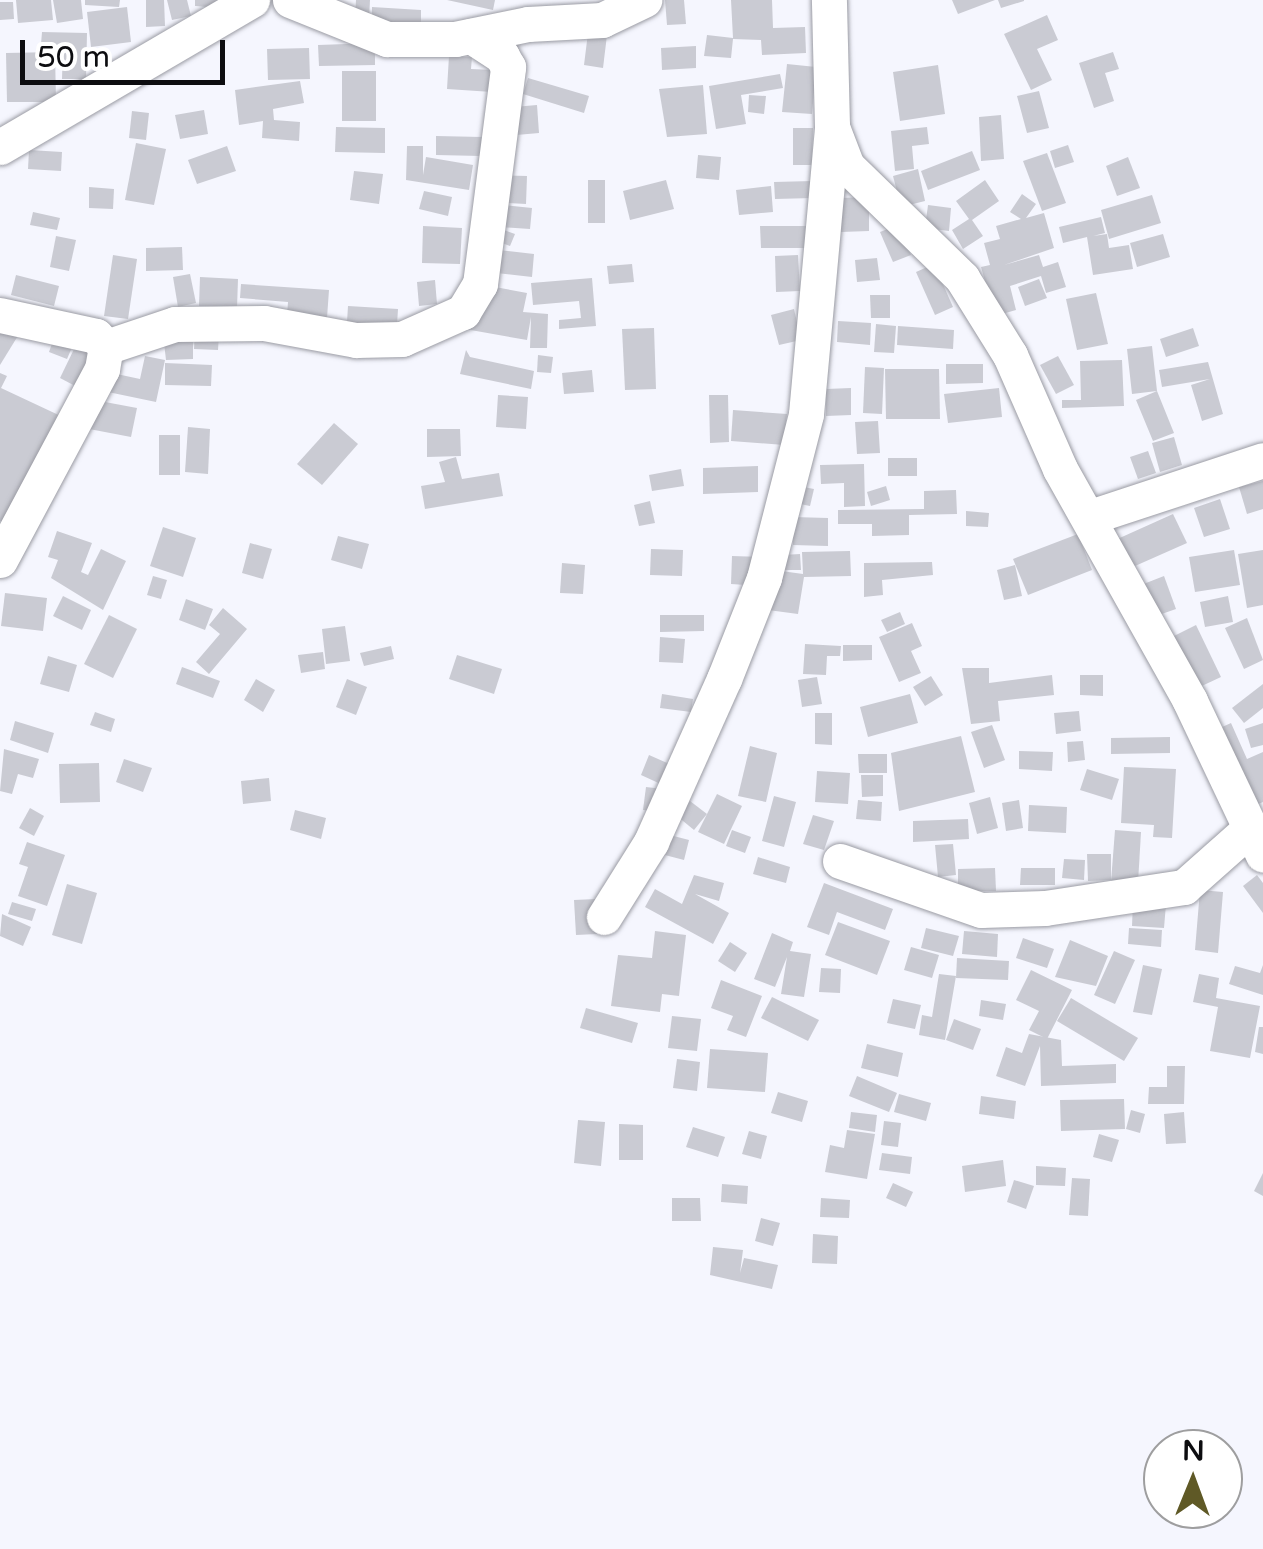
<!DOCTYPE html>
<style>
body{margin:0}
#map{position:relative;width:1263px;height:1549px;overflow:hidden;background:#f5f6fe;font-family:"Varela Round",sans-serif}
div>[style]{position:absolute}
[style*='--x']{left:calc(var(--x)*1px);top:calc(var(--y)*1px);width:calc(var(--w)*1px);rotate:calc(var(--a)*1deg)}
.building>*{inset:0;background:#cacbd3}
.roads{filter:drop-shadow(0 0 2px #9a9ba3) drop-shadow(0 0 2px #9a9ba3)}
.minor>*{height:35px;margin:-17.5px;padding:0 17.5px;transform-origin:17.5px;border-radius:17.5px;background:#fff}
span{translate:-50% -50%;white-space:nowrap;text-align:center;line-height:1.15;-webkit-text-stroke:8px #fff;paint-order:stroke}
.north{position:absolute;left:1143px;top:1429px;width:100px;height:100px;box-sizing:border-box;background:#fff;border:2px solid #9e9e9f;border-radius:50%;rotate:1deg;font-size:28px;font-weight:700;line-height:40px;text-align:center;color:#0d0d10}
.north::after{content:'';display:block;margin:auto;width:35px;height:45px;background:#5f5926;clip-path:polygon(50% 0,100% 100%,50% 72%,0 100%)}
.scale{position:absolute;left:20px;top:40px;width:205px;height:45px;box-sizing:border-box;border:5px solid #0d0d10;border-top:0;padding-left:12px;font-size:30px;line-height:35px;white-space:nowrap;color:#0d0d10;-webkit-text-stroke:8px #fff;paint-order:stroke}
</style>
<div id="map">
<div class="building">
<div style="clip-path:polygon(16px 0,51px 0,53px 20px,18px 23px)"></div>
<div style="clip-path:polygon(53px 0,81px 0,83px 19px,57px 23px)"></div>
<div style="clip-path:polygon(85px 0,120px 0,119px 7px,85px 5px)"></div>
<div style="clip-path:polygon(146px 0,164px 0,165px 26px,146px 27px)"></div>
<div style="clip-path:polygon(167px 0,187px 0,191px 16px,172px 20px)"></div>
<div style="clip-path:polygon(195px 0,233px 0,233px 9px,195px 6px)"></div>
<div style="clip-path:polygon(356px 0,370px 0,369px 19px,355px 18px)"></div>
<div style="clip-path:polygon(447px 0,495px 0,493px 10px)"></div>
<div style="clip-path:polygon(665px 0,684px 0,686px 24px,667px 25px)"></div>
<div style="clip-path:polygon(731px 0,772px 0,773px 28px,805px 27px,806px 53px,762px 55px,761px 40px,733px 39px,731px 58px,704px 56px,707px 35px,733px 38px)"></div>
<div style="clip-path:polygon(952px 0,995px 0,958px 14px)"></div>
<div style="clip-path:polygon(998px 0,1024px 0,1024px 1px,1001px 8px)"></div>
<div style="clip-path:polygon(0 2px,13px 2px,14px 19px,0 20px)"></div>
<div style="clip-path:polygon(127px 7px,131px 42px,91px 47px,87px 12px)"></div>
<div style="clip-path:polygon(372px 7px,421px 10px,421px 24px,372px 21px)"></div>
<div style="clip-path:polygon(1047px 15px,1058px 40px,1037px 49px,1052px 80px,1031px 90px,1004px 34px)"></div>
<div style="clip-path:polygon(42px 32px,87px 33px,86px 79px,62px 79px,63px 45px,41px 44px)"></div>
<div style="clip-path:polygon(588px 33px,607px 35px,603px 68px,584px 65px)"></div>
<div style="clip-path:polygon(375px 43px,375px 65px,319px 66px,318px 45px)"></div>
<div style="clip-path:polygon(696px 46px,696px 68px,662px 70px,661px 48px)"></div>
<div style="clip-path:polygon(309px 48px,310px 79px,268px 80px,267px 49px)"></div>
<div style="clip-path:polygon(55px 52px,56px 102px,7px 102px,6px 53px)"></div>
<div style="clip-path:polygon(1113px 52px,1119px 69px,1105px 73px,1114px 101px,1094px 108px,1079px 63px)"></div>
<div style="clip-path:polygon(449px 56px,472px 57px,471px 69px,493px 70px,492px 92px,447px 89px)"></div>
<div style="clip-path:polygon(787px 64px,816px 67px,812px 114px,782px 112px)"></div>
<div style="clip-path:polygon(938px 65px,945px 114px,900px 121px,893px 72px)"></div>
<div style="clip-path:polygon(342px 71px,376px 71px,376px 121px,342px 121px)"></div>
<div style="clip-path:polygon(780px 74px,783px 88px,741px 95px,746px 124px,716px 129px,709px 86px)"></div>
<div style="clip-path:polygon(528px 78px,589px 96px,584px 113px,523px 94px)"></div>
<div style="clip-path:polygon(300px 81px,304px 103px,273px 109px,274px 120px,300px 122px,299px 141px,262px 138px,263px 121px,239px 125px,235px 90px)"></div>
<div style="clip-path:polygon(703px 85px,707px 134px,667px 137px,659px 89px)"></div>
<div style="clip-path:polygon(1039px 91px,1049px 128px,1027px 133px,1017px 96px)"></div>
<div style="clip-path:polygon(749px 95px,766px 96px,764px 114px,748px 112px)"></div>
<div style="clip-path:polygon(537px 105px,539px 133px,505px 136px,503px 108px)"></div>
<div style="clip-path:polygon(204px 110px,208px 134px,180px 139px,175px 115px)"></div>
<div style="clip-path:polygon(132px 111px,149px 113px,146px 140px,129px 138px)"></div>
<div style="clip-path:polygon(1001px 115px,1004px 159px,981px 161px,979px 117px)"></div>
<div style="clip-path:polygon(336px 127px,385px 128px,385px 153px,335px 152px)"></div>
<div style="clip-path:polygon(927px 127px,929px 144px,912px 146px,914px 169px,895px 171px,891px 131px)"></div>
<div style="clip-path:polygon(793px 128px,813px 128px,812px 165px,793px 165px)"></div>
<div style="clip-path:polygon(436px 136px,482px 137px,481px 156px,436px 155px)"></div>
<div style="clip-path:polygon(136px 143px,166px 149px,154px 205px,125px 200px)"></div>
<div style="clip-path:polygon(1068px 145px,1074px 162px,1055px 168px,1050px 151px)"></div>
<div style="clip-path:polygon(227px 146px,236px 171px,197px 184px,188px 160px)"></div>
<div style="clip-path:polygon(407px 146px,423px 146px,423px 175px,426px 157px,473px 165px,469px 190px,406px 180px)"></div>
<div style="clip-path:polygon(29px 150px,62px 152px,61px 171px,28px 169px)"></div>
<div style="clip-path:polygon(972px 151px,980px 170px,928px 190px,921px 171px)"></div>
<div style="clip-path:polygon(1047px 153px,1066px 203px,1042px 211px,1023px 161px)"></div>
<div style="clip-path:polygon(698px 155px,721px 157px,719px 180px,696px 178px)"></div>
<div style="clip-path:polygon(1128px 157px,1140px 188px,1117px 196px,1106px 166px)"></div>
<div style="clip-path:polygon(918px 169px,925px 201px,901px 207px,893px 176px)"></div>
<div style="clip-path:polygon(354px 171px,383px 174px,379px 204px,350px 200px)"></div>
<div style="clip-path:polygon(491px 175px,527px 176px,526px 204px,490px 202px)"></div>
<div style="clip-path:polygon(588px 180px,605px 180px,605px 223px,588px 223px)"></div>
<div style="clip-path:polygon(666px 180px,674px 209px,630px 220px,623px 191px)"></div>
<div style="clip-path:polygon(985px 180px,999px 201px,972px 220px,983px 236px,963px 249px,952px 230px,969px 219px,956px 201px)"></div>
<div style="clip-path:polygon(812px 181px,813px 198px,775px 199px,774px 182px)"></div>
<div style="clip-path:polygon(771px 186px,773px 212px,739px 215px,736px 190px)"></div>
<div style="clip-path:polygon(89px 187px,114px 189px,113px 209px,89px 208px)"></div>
<div style="clip-path:polygon(424px 191px,452px 197px,448px 216px,419px 209px)"></div>
<div style="clip-path:polygon(1022px 194px,1036px 204px,1026px 218px,1044px 213px,1054px 248px,1004px 265px,1039px 255px,1043px 267px,1058px 262px,1066px 287px,1046px 293px,1041px 276px,1010px 286px,1016px 310px,995px 316px,981px 267px,990px 265px,984px 243px,1000px 239px,996px 226px,1021px 219px,1010px 212px)"></div>
<div style="clip-path:polygon(1152px 195px,1161px 223px,1109px 239px,1101px 210px)"></div>
<div style="clip-path:polygon(869px 197px,869px 231px,841px 232px,840px 198px)"></div>
<div style="clip-path:polygon(503px 205px,532px 208px,530px 229px,500px 227px)"></div>
<div style="clip-path:polygon(928px 205px,951px 208px,949px 231px,925px 228px)"></div>
<div style="clip-path:polygon(33px 212px,60px 218px,57px 230px,30px 225px)"></div>
<div style="clip-path:polygon(1101px 217px,1105px 233px,1093px 236px,1107px 234px,1109px 248px,1129px 245px,1133px 269px,1093px 275px,1087px 237px,1063px 243px,1059px 227px)"></div>
<div style="clip-path:polygon(490px 225px,515px 234px,510px 246px,485px 237px)"></div>
<div style="clip-path:polygon(898px 225px,911px 255px,893px 262px,880px 232px)"></div>
<div style="clip-path:polygon(423px 226px,462px 228px,460px 264px,422px 263px)"></div>
<div style="clip-path:polygon(760px 226px,815px 226px,815px 248px,761px 248px)"></div>
<div style="clip-path:polygon(1163px 234px,1170px 257px,1137px 267px,1130px 243px)"></div>
<div style="clip-path:polygon(56px 236px,76px 240px,69px 271px,50px 267px)"></div>
<div style="clip-path:polygon(182px 247px,183px 270px,146px 271px,146px 248px)"></div>
<div style="clip-path:polygon(480px 248px,534px 254px,532px 277px,478px 271px)"></div>
<div style="clip-path:polygon(113px 255px,137px 259px,128px 319px,104px 316px)"></div>
<div style="clip-path:polygon(798px 255px,800px 291px,776px 292px,775px 256px)"></div>
<div style="clip-path:polygon(877px 258px,880px 280px,857px 282px,855px 260px)"></div>
<div style="clip-path:polygon(632px 264px,634px 282px,609px 284px,607px 266px)"></div>
<div style="clip-path:polygon(934px 264px,953px 307px,935px 315px,916px 272px)"></div>
<div style="clip-path:polygon(190px 274px,196px 303px,178px 307px,173px 277px)"></div>
<div style="clip-path:polygon(16px 275px,59px 286px,54px 306px,11px 295px)"></div>
<div style="clip-path:polygon(200px 277px,238px 279px,237px 308px,199px 306px)"></div>
<div style="clip-path:polygon(592px 278px,596px 326px,559px 329px,559px 320px,581px 318px,579px 301px,533px 305px,531px 283px)"></div>
<div style="clip-path:polygon(1039px 279px,1047px 298px,1025px 306px,1018px 287px)"></div>
<div style="clip-path:polygon(435px 280px,437px 304px,419px 306px,417px 282px)"></div>
<div style="clip-path:polygon(473px 283px,527px 293px,523px 312px,548px 314px,547px 348px,530px 348px,531px 317px,527px 340px,465px 329px)"></div>
<div style="clip-path:polygon(241px 284px,329px 290px,326px 332px,286px 330px,288px 302px,240px 298px)"></div>
<div style="clip-path:polygon(1096px 293px,1108px 344px,1077px 350px,1066px 299px)"></div>
<div style="clip-path:polygon(870px 295px,890px 295px,890px 318px,871px 318px)"></div>
<div style="clip-path:polygon(348px 306px,398px 309px,396px 340px,346px 337px)"></div>
<div style="clip-path:polygon(794px 309px,801px 340px,779px 345px,771px 315px)"></div>
<div style="clip-path:polygon(0 316px,24px 326px,0 365px)"></div>
<div style="clip-path:polygon(838px 321px,871px 323px,870px 345px,837px 342px)"></div>
<div style="clip-path:polygon(876px 324px,896px 326px,894px 353px,874px 352px)"></div>
<div style="clip-path:polygon(898px 326px,954px 330px,953px 349px,897px 345px)"></div>
<div style="clip-path:polygon(654px 328px,656px 389px,625px 390px,622px 329px)"></div>
<div style="clip-path:polygon(1193px 328px,1199px 346px,1166px 357px,1160px 339px)"></div>
<div style="clip-path:polygon(135px 330px,193px 340px,193px 359px,166px 360px,164px 343px,148px 352px)"></div>
<div style="clip-path:polygon(195px 331px,219px 333px,218px 350px,194px 349px)"></div>
<div style="clip-path:polygon(54px 338px,73px 345px,67px 359px,49px 352px)"></div>
<div style="clip-path:polygon(76px 345px,95px 354px,79px 388px,60px 378px)"></div>
<div style="clip-path:polygon(1152px 346px,1157px 391px,1174px 433px,1153px 441px,1136px 400px,1157px 391px,1132px 394px,1127px 349px)"></div>
<div style="clip-path:polygon(466px 350px,470px 357px,534px 371px,531px 389px,460px 374px)"></div>
<div style="clip-path:polygon(538px 355px,553px 357px,551px 373px,537px 372px)"></div>
<div style="clip-path:polygon(145px 356px,165px 360px,156px 402px,108px 392px,112px 373px,140px 379px)"></div>
<div style="clip-path:polygon(1058px 356px,1074px 385px,1056px 394px,1040px 365px)"></div>
<div style="clip-path:polygon(1122px 360px,1124px 406px,1062px 408px,1062px 400px,1081px 400px,1080px 361px)"></div>
<div style="clip-path:polygon(1208px 362px,1223px 414px,1202px 421px,1191px 385px,1210px 379px,1162px 387px,1159px 370px)"></div>
<div style="clip-path:polygon(165px 363px,212px 365px,211px 386px,165px 385px)"></div>
<div style="clip-path:polygon(946px 364px,983px 364px,983px 383px,946px 384px)"></div>
<div style="clip-path:polygon(865px 367px,884px 368px,882px 414px,863px 413px)"></div>
<div style="clip-path:polygon(885px 369px,939px 369px,940px 419px,886px 419px)"></div>
<div style="clip-path:polygon(592px 370px,594px 392px,564px 394px,562px 373px)"></div>
<div style="clip-path:polygon(0 373px,7px 376px,1px 388px,65px 418px,12px 527px,0 521px)"></div>
<div style="clip-path:polygon(851px 388px,851px 415px,826px 416px,826px 389px)"></div>
<div style="clip-path:polygon(999px 388px,1002px 417px,948px 423px,944px 394px)"></div>
<div style="clip-path:polygon(498px 395px,528px 397px,526px 429px,496px 427px)"></div>
<div style="clip-path:polygon(709px 395px,728px 395px,729px 442px,710px 443px)"></div>
<div style="clip-path:polygon(89px 399px,137px 408px,131px 437px,84px 428px)"></div>
<div style="clip-path:polygon(733px 410px,787px 414px,784px 445px,731px 441px)"></div>
<div style="clip-path:polygon(878px 421px,880px 453px,857px 454px,855px 422px)"></div>
<div style="clip-path:polygon(334px 423px,358px 444px,322px 485px,297px 464px)"></div>
<div style="clip-path:polygon(188px 427px,210px 429px,208px 474px,185px 472px)"></div>
<div style="clip-path:polygon(427px 429px,460px 429px,461px 456px,427px 457px)"></div>
<div style="clip-path:polygon(159px 435px,180px 435px,180px 475px,159px 475px)"></div>
<div style="clip-path:polygon(1174px 437px,1182px 465px,1160px 472px,1152px 443px)"></div>
<div style="clip-path:polygon(1148px 451px,1156px 473px,1138px 479px,1130px 457px)"></div>
<div style="clip-path:polygon(456px 457px,462px 479px,499px 473px,503px 496px,425px 509px,421px 486px,445px 482px,439px 462px)"></div>
<div style="clip-path:polygon(888px 458px,917px 458px,917px 476px,888px 476px)"></div>
<div style="clip-path:polygon(864px 464px,865px 506px,844px 507px,844px 483px,821px 484px,820px 465px)"></div>
<div style="clip-path:polygon(758px 466px,758px 492px,703px 494px,703px 468px)"></div>
<div style="clip-path:polygon(681px 469px,684px 486px,652px 491px,649px 475px)"></div>
<div style="clip-path:polygon(1263px 481px,1263px 509px,1247px 514px,1239px 487px)"></div>
<div style="clip-path:polygon(793px 485px,814px 489px,810px 506px,790px 502px)"></div>
<div style="clip-path:polygon(886px 486px,890px 500px,871px 506px,867px 492px)"></div>
<div style="clip-path:polygon(956px 490px,957px 514px,909px 515px,909px 535px,872px 536px,872px 524px,838px 524px,838px 510px,924px 509px,924px 491px)"></div>
<div style="clip-path:polygon(1220px 499px,1230px 529px,1204px 537px,1194px 508px)"></div>
<div style="clip-path:polygon(650px 501px,655px 523px,639px 526px,634px 505px)"></div>
<div style="clip-path:polygon(966px 511px,989px 513px,988px 527px,966px 526px)"></div>
<div style="clip-path:polygon(1173px 514px,1187px 543px,1126px 570px,1113px 541px)"></div>
<div style="clip-path:polygon(793px 517px,828px 518px,828px 546px,793px 545px)"></div>
<div style="clip-path:polygon(163px 527px,196px 538px,183px 577px,150px 566px)"></div>
<div style="clip-path:polygon(57px 531px,92px 543px,81px 572px,88px 575px,101px 549px,126px 561px,103px 610px,51px 578px,58px 560px,48px 557px)"></div>
<div style="clip-path:polygon(1078px 534px,1092px 570px,1028px 595px,1013px 559px)"></div>
<div style="clip-path:polygon(338px 536px,369px 544px,362px 569px,331px 560px)"></div>
<div style="clip-path:polygon(250px 543px,272px 549px,263px 579px,242px 573px)"></div>
<div style="clip-path:polygon(651px 549px,683px 550px,682px 576px,650px 575px)"></div>
<div style="clip-path:polygon(1234px 550px,1240px 585px,1195px 592px,1189px 557px)"></div>
<div style="clip-path:polygon(1263px 550px,1263px 605px,1247px 608px,1238px 554px)"></div>
<div style="clip-path:polygon(850px 551px,851px 576px,804px 577px,798px 614px,768px 610px,774px 570px,803px 574px,802px 552px)"></div>
<div style="clip-path:polygon(800px 554px,801px 570px,783px 570px,782px 555px)"></div>
<div style="clip-path:polygon(732px 556px,762px 557px,761px 586px,731px 584px)"></div>
<div style="clip-path:polygon(932px 562px,933px 575px,882px 580px,883px 595px,864px 597px,864px 563px)"></div>
<div style="clip-path:polygon(562px 563px,585px 565px,583px 594px,560px 593px)"></div>
<div style="clip-path:polygon(1015px 565px,1022px 596px,1004px 600px,997px 570px)"></div>
<div style="clip-path:polygon(153px 576px,167px 580px,161px 599px,147px 595px)"></div>
<div style="clip-path:polygon(1164px 576px,1176px 609px,1153px 617px,1141px 585px)"></div>
<div style="clip-path:polygon(5px 593px,47px 598px,43px 631px,1px 626px)"></div>
<div style="clip-path:polygon(63px 596px,91px 610px,82px 630px,53px 616px)"></div>
<div style="clip-path:polygon(1228px 596px,1233px 622px,1205px 627px,1200px 602px)"></div>
<div style="clip-path:polygon(186px 599px,213px 609px,205px 630px,179px 620px)"></div>
<div style="clip-path:polygon(223px 608px,247px 629px,209px 674px,196px 662px,220px 634px,209px 625px)"></div>
<div style="clip-path:polygon(900px 612px,905px 624px,887px 632px,881px 620px)"></div>
<div style="clip-path:polygon(109px 615px,137px 629px,113px 678px,84px 664px)"></div>
<div style="clip-path:polygon(660px 615px,704px 615px,704px 631px,660px 632px)"></div>
<div style="clip-path:polygon(1247px 618px,1263px 660px,1244px 669px,1225px 628px)"></div>
<div style="clip-path:polygon(912px 623px,922px 646px,911px 651px,921px 673px,899px 682px,879px 637px)"></div>
<div style="clip-path:polygon(1196px 625px,1221px 677px,1191px 691px,1166px 640px)"></div>
<div style="clip-path:polygon(345px 626px,350px 661px,326px 664px,322px 629px)"></div>
<div style="clip-path:polygon(660px 637px,685px 639px,683px 663px,659px 662px)"></div>
<div style="clip-path:polygon(805px 644px,841px 646px,840px 656px,827px 656px,826px 675px,803px 674px)"></div>
<div style="clip-path:polygon(843px 645px,872px 645px,872px 660px,843px 661px)"></div>
<div style="clip-path:polygon(391px 646px,394px 659px,364px 666px,360px 653px)"></div>
<div style="clip-path:polygon(323px 652px,325px 669px,301px 673px,298px 655px)"></div>
<div style="clip-path:polygon(457px 655px,502px 669px,494px 694px,449px 679px)"></div>
<div style="clip-path:polygon(48px 656px,77px 665px,69px 692px,40px 684px)"></div>
<div style="clip-path:polygon(182px 667px,220px 681px,213px 698px,176px 684px)"></div>
<div style="clip-path:polygon(962px 668px,989px 668px,989px 683px,1052px 675px,1054px 695px,998px 701px,1000px 721px,971px 724px)"></div>
<div style="clip-path:polygon(1080px 675px,1103px 675px,1103px 696px,1080px 695px)"></div>
<div style="clip-path:polygon(931px 676px,943px 695px,925px 706px,913px 687px)"></div>
<div style="clip-path:polygon(817px 677px,822px 704px,802px 707px,798px 680px)"></div>
<div style="clip-path:polygon(256px 679px,275px 690px,263px 712px,244px 700px)"></div>
<div style="clip-path:polygon(347px 679px,367px 687px,356px 715px,336px 707px)"></div>
<div style="clip-path:polygon(1263px 684px,1263px 708px,1244px 723px,1232px 708px)"></div>
<div style="clip-path:polygon(662px 694px,693px 699px,691px 712px,660px 708px)"></div>
<div style="clip-path:polygon(910px 694px,918px 723px,868px 737px,860px 707px)"></div>
<div style="clip-path:polygon(1079px 711px,1081px 731px,1056px 734px,1054px 713px)"></div>
<div style="clip-path:polygon(95px 712px,115px 719px,111px 732px,90px 725px)"></div>
<div style="clip-path:polygon(815px 713px,832px 713px,832px 745px,815px 744px)"></div>
<div style="clip-path:polygon(15px 721px,54px 733px,48px 753px,10px 740px)"></div>
<div style="clip-path:polygon(1231px 723px,1247px 759px,1263px 752px,1263px 802px,1247px 809px,1211px 732px)"></div>
<div style="clip-path:polygon(1263px 723px,1263px 745px,1251px 748px,1245px 729px)"></div>
<div style="clip-path:polygon(992px 725px,1005px 760px,984px 768px,971px 732px)"></div>
<div style="clip-path:polygon(961px 736px,975px 792px,899px 811px,891px 753px)"></div>
<div style="clip-path:polygon(1170px 737px,1170px 753px,1111px 754px,1111px 738px)"></div>
<div style="clip-path:polygon(1083px 741px,1085px 760px,1068px 762px,1067px 742px)"></div>
<div style="clip-path:polygon(750px 746px,777px 753px,766px 802px,738px 796px)"></div>
<div style="clip-path:polygon(4px 749px,39px 759px,33px 778px,18px 774px,12px 794px,0 791px)"></div>
<div style="clip-path:polygon(1019px 751px,1053px 752px,1052px 771px,1019px 769px)"></div>
<div style="clip-path:polygon(858px 754px,887px 754px,887px 773px,859px 773px)"></div>
<div style="clip-path:polygon(649px 755px,674px 766px,665px 786px,641px 775px)"></div>
<div style="clip-path:polygon(124px 759px,152px 768px,143px 792px,116px 782px)"></div>
<div style="clip-path:polygon(99px 763px,100px 802px,60px 803px,59px 764px)"></div>
<div style="clip-path:polygon(1124px 767px,1176px 769px,1172px 838px,1153px 837px,1154px 825px,1121px 823px)"></div>
<div style="clip-path:polygon(1087px 769px,1119px 779px,1112px 800px,1080px 790px)"></div>
<div style="clip-path:polygon(817px 771px,850px 773px,848px 804px,815px 802px)"></div>
<div style="clip-path:polygon(861px 775px,883px 775px,883px 796px,862px 797px)"></div>
<div style="clip-path:polygon(269px 778px,271px 801px,243px 804px,241px 781px)"></div>
<div style="clip-path:polygon(646px 787px,663px 789px,660px 812px,643px 810px)"></div>
<div style="clip-path:polygon(717px 794px,742px 806px,724px 844px,698px 832px)"></div>
<div style="clip-path:polygon(774px 796px,796px 802px,784px 847px,762px 841px)"></div>
<div style="clip-path:polygon(990px 797px,998px 828px,977px 834px,969px 803px)"></div>
<div style="clip-path:polygon(858px 800px,882px 802px,881px 821px,856px 819px)"></div>
<div style="clip-path:polygon(1019px 800px,1023px 828px,1006px 831px,1002px 803px)"></div>
<div style="clip-path:polygon(690px 801px,707px 814px,694px 830px,677px 816px)"></div>
<div style="clip-path:polygon(1029px 805px,1067px 807px,1066px 833px,1028px 831px)"></div>
<div style="clip-path:polygon(30px 808px,44px 816px,34px 836px,19px 828px)"></div>
<div style="clip-path:polygon(295px 810px,326px 818px,321px 839px,290px 830px)"></div>
<div style="clip-path:polygon(813px 815px,834px 821px,824px 850px,803px 844px)"></div>
<div style="clip-path:polygon(968px 819px,969px 839px,913px 842px,913px 821px)"></div>
<div style="clip-path:polygon(732px 830px,751px 837px,745px 853px,726px 846px)"></div>
<div style="clip-path:polygon(1115px 830px,1141px 832px,1138px 883px,1111px 882px)"></div>
<div style="clip-path:polygon(666px 834px,689px 840px,684px 860px,661px 854px)"></div>
<div style="clip-path:polygon(27px 842px,65px 855px,47px 906px,18px 896px,28px 867px,19px 864px)"></div>
<div style="clip-path:polygon(953px 844px,956px 875px,938px 877px,935px 845px)"></div>
<div style="clip-path:polygon(1087px 854px,1111px 854px,1111px 880px,1088px 881px)"></div>
<div style="clip-path:polygon(758px 857px,790px 867px,786px 883px,753px 874px)"></div>
<div style="clip-path:polygon(1064px 859px,1085px 860px,1084px 880px,1062px 878px)"></div>
<div style="clip-path:polygon(995px 868px,996px 891px,958px 891px,958px 869px)"></div>
<div style="clip-path:polygon(1021px 868px,1055px 868px,1055px 885px,1020px 885px)"></div>
<div style="clip-path:polygon(694px 875px,724px 883px,719px 901px,695px 894px,729px 913px,713px 944px,645px 907px,655px 889px,682px 904px)"></div>
<div style="clip-path:polygon(1257px 875px,1263px 883px,1263px 913px,1243px 886px)"></div>
<div style="clip-path:polygon(824px 883px,893px 909px,885px 930px,837px 912px,829px 935px,807px 927px)"></div>
<div style="clip-path:polygon(67px 884px,97px 893px,82px 944px,52px 935px)"></div>
<div style="clip-path:polygon(1200px 890px,1223px 892px,1218px 953px,1195px 950px)"></div>
<div style="clip-path:polygon(596px 899px,597px 934px,576px 935px,574px 900px)"></div>
<div style="clip-path:polygon(12px 902px,36px 909px,32px 921px,8px 914px)"></div>
<div style="clip-path:polygon(1133px 902px,1166px 904px,1164px 928px,1132px 926px)"></div>
<div style="clip-path:polygon(2px 914px,31px 927px,23px 946px,0 936px)"></div>
<div style="clip-path:polygon(838px 922px,890px 941px,877px 975px,825px 955px)"></div>
<div style="clip-path:polygon(926px 928px,959px 936px,953px 956px,921px 948px)"></div>
<div style="clip-path:polygon(1129px 928px,1162px 930px,1161px 947px,1128px 944px)"></div>
<div style="clip-path:polygon(655px 931px,686px 935px,679px 996px,662px 994px,660px 1012px,611px 1006px,618px 955px,652px 958px)"></div>
<div style="clip-path:polygon(964px 931px,998px 934px,997px 957px,962px 954px)"></div>
<div style="clip-path:polygon(772px 933px,793px 942px,790px 951px,811px 954px,804px 997px,781px 994px,787px 957px,775px 987px,754px 979px)"></div>
<div style="clip-path:polygon(1023px 938px,1054px 949px,1047px 968px,1016px 958px)"></div>
<div style="clip-path:polygon(1070px 940px,1108px 956px,1096px 986px,1055px 977px)"></div>
<div style="clip-path:polygon(730px 942px,747px 953px,735px 972px,718px 961px)"></div>
<div style="clip-path:polygon(911px 947px,939px 955px,932px 978px,904px 970px)"></div>
<div style="clip-path:polygon(1114px 951px,1135px 960px,1115px 1004px,1094px 995px)"></div>
<div style="clip-path:polygon(957px 958px,1009px 961px,1008px 980px,956px 978px)"></div>
<div style="clip-path:polygon(1143px 965px,1162px 969px,1152px 1015px,1133px 1012px)"></div>
<div style="clip-path:polygon(1263px 965px,1263px 995px,1229px 984px,1235px 966px,1260px 973px)"></div>
<div style="clip-path:polygon(821px 968px,841px 969px,840px 993px,819px 992px)"></div>
<div style="clip-path:polygon(1031px 970px,1072px 990px,1047px 1039px,1029px 1030px,1039px 1011px,1016px 1000px)"></div>
<div style="clip-path:polygon(939px 974px,956px 976px,945px 1040px,919px 1035px,922px 1015px,932px 1017px)"></div>
<div style="clip-path:polygon(1199px 974px,1219px 978px,1216px 998px,1260px 1006px,1250px 1058px,1210px 1051px,1218px 1007px,1193px 1002px)"></div>
<div style="clip-path:polygon(721px 980px,762px 996px,746px 1037px,727px 1030px,733px 1016px,711px 1008px)"></div>
<div style="clip-path:polygon(772px 997px,819px 1020px,808px 1041px,761px 1018px)"></div>
<div style="clip-path:polygon(1071px 998px,1138px 1038px,1124px 1061px,1057px 1021px)"></div>
<div style="clip-path:polygon(893px 999px,921px 1005px,915px 1029px,887px 1023px)"></div>
<div style="clip-path:polygon(981px 1000px,1006px 1004px,1003px 1020px,979px 1016px)"></div>
<div style="clip-path:polygon(586px 1008px,638px 1023px,632px 1043px,580px 1028px)"></div>
<div style="clip-path:polygon(672px 1016px,701px 1019px,697px 1051px,668px 1048px)"></div>
<div style="clip-path:polygon(954px 1019px,981px 1029px,973px 1050px,946px 1040px)"></div>
<div style="clip-path:polygon(1259px 1027px,1263px 1027px,1263px 1054px,1255px 1052px)"></div>
<div style="clip-path:polygon(1029px 1034px,1061px 1040px,1062px 1066px,1116px 1064px,1116px 1083px,1041px 1086px,1040px 1046px,1025px 1086px,996px 1076px,1006px 1047px,1022px 1053px)"></div>
<div style="clip-path:polygon(867px 1044px,903px 1053px,898px 1077px,861px 1068px)"></div>
<div style="clip-path:polygon(710px 1049px,768px 1053px,765px 1092px,707px 1088px)"></div>
<div style="clip-path:polygon(677px 1059px,700px 1062px,697px 1091px,673px 1088px)"></div>
<div style="clip-path:polygon(1167px 1066px,1185px 1066px,1184px 1104px,1148px 1104px,1149px 1087px,1167px 1087px)"></div>
<div style="clip-path:polygon(857px 1076px,897px 1093px,889px 1112px,849px 1096px)"></div>
<div style="clip-path:polygon(778px 1092px,808px 1101px,802px 1122px,771px 1113px)"></div>
<div style="clip-path:polygon(899px 1094px,931px 1103px,926px 1121px,894px 1112px)"></div>
<div style="clip-path:polygon(981px 1096px,1016px 1101px,1014px 1119px,979px 1114px)"></div>
<div style="clip-path:polygon(1124px 1099px,1125px 1129px,1061px 1131px,1060px 1100px)"></div>
<div style="clip-path:polygon(1131px 1110px,1145px 1114px,1140px 1133px,1126px 1129px)"></div>
<div style="clip-path:polygon(851px 1112px,877px 1115px,875px 1132px,849px 1128px)"></div>
<div style="clip-path:polygon(1184px 1112px,1186px 1143px,1166px 1144px,1164px 1114px)"></div>
<div style="clip-path:polygon(578px 1120px,605px 1122px,601px 1166px,574px 1163px)"></div>
<div style="clip-path:polygon(884px 1121px,901px 1123px,898px 1147px,881px 1145px)"></div>
<div style="clip-path:polygon(619px 1124px,643px 1125px,643px 1160px,619px 1160px)"></div>
<div style="clip-path:polygon(693px 1127px,725px 1137px,718px 1157px,686px 1147px)"></div>
<div style="clip-path:polygon(847px 1130px,875px 1134px,867px 1179px,825px 1172px,830px 1145px,844px 1148px)"></div>
<div style="clip-path:polygon(749px 1131px,767px 1136px,761px 1159px,742px 1154px)"></div>
<div style="clip-path:polygon(1099px 1134px,1119px 1140px,1112px 1162px,1093px 1157px)"></div>
<div style="clip-path:polygon(882px 1153px,912px 1157px,910px 1174px,879px 1170px)"></div>
<div style="clip-path:polygon(1003px 1160px,1006px 1186px,965px 1192px,962px 1166px)"></div>
<div style="clip-path:polygon(1036px 1166px,1066px 1168px,1065px 1186px,1036px 1185px)"></div>
<div style="clip-path:polygon(1263px 1173px,1263px 1196px,1254px 1191px)"></div>
<div style="clip-path:polygon(1072px 1178px,1090px 1179px,1088px 1216px,1069px 1215px)"></div>
<div style="clip-path:polygon(1014px 1180px,1034px 1186px,1026px 1209px,1007px 1202px)"></div>
<div style="clip-path:polygon(893px 1183px,913px 1192px,906px 1207px,886px 1198px)"></div>
<div style="clip-path:polygon(722px 1184px,748px 1186px,747px 1204px,721px 1202px)"></div>
<div style="clip-path:polygon(672px 1198px,700px 1198px,701px 1221px,672px 1221px)"></div>
<div style="clip-path:polygon(821px 1198px,850px 1200px,849px 1218px,820px 1217px)"></div>
<div style="clip-path:polygon(761px 1218px,780px 1223px,773px 1246px,755px 1241px)"></div>
<div style="clip-path:polygon(813px 1234px,838px 1236px,837px 1264px,812px 1263px)"></div>
<div style="clip-path:polygon(713px 1247px,743px 1250px,740px 1273px,744px 1258px,778px 1265px,772px 1289px,710px 1275px)"></div>
</div>
<div class="roads">
<div class="minor">
<div style="--x:290;--y:0;--w:105;--a:21.9"></div>
<div style="--x:387;--y:39;--w:68;--a:0"></div>
<div style="--x:455;--y:39;--w:75;--a:-11.6"></div>
<div style="--x:528;--y:24;--w:74;--a:-3.1"></div>
<div style="--x:602;--y:20;--w:47;--a:-25.5"></div>
<div style="--x:832;--y:127;--w:42;--a:69"></div>
<div style="--x:847;--y:166;--w:161;--a:44.2"></div>
<div style="--x:962;--y:278;--w:91;--a:58.1"></div>
<div style="--x:1010;--y:355;--w:124;--a:66.3"></div>
<div style="--x:1060;--y:469;--w:266;--a:60.7"></div>
<div style="--x:1190;--y:701;--w:170;--a:64.6"></div>
<div style="--x:0;--y:147;--w:292;--a:-30.3"></div>
<div style="--x:0;--y:315;--w:98;--a:12.3"></div>
<div style="--x:96;--y:336;--w:15;--a:48"></div>
<div style="--x:106;--y:347;--w:73;--a:-18.4"></div>
<div style="--x:175;--y:324;--w:89;--a:-0.6"></div>
<div style="--x:264;--y:323;--w:94;--a:10.5"></div>
<div style="--x:356;--y:340;--w:46;--a:-1.2"></div>
<div style="--x:402;--y:339;--w:67;--a:-23.9"></div>
<div style="--x:463;--y:312;--w:33;--a:-59"></div>
<div style="--x:480;--y:284;--w:219;--a:-82.6"></div>
<div style="--x:508;--y:67;--w:13;--a:-119"></div>
<div style="--x:502;--y:56;--w:37;--a:-147"></div>
<div style="--x:1090;--y:517;--w:182;--a:-18.2"></div>
<div style="--x:0;--y:560;--w:217;--a:-61.9"></div>
<div style="--x:102;--y:369;--w:22;--a:-80"></div>
<div style="--x:840;--y:861;--w:149;--a:19.2"></div>
<div style="--x:981;--y:910;--w:64;--a:-1.8"></div>
<div style="--x:1045;--y:908;--w:141;--a:-8.6"></div>
<div style="--x:1184;--y:887;--w:84;--a:-41.6"></div>
<div style="--x:604;--y:917;--w:89;--a:-57.9"></div>
<div style="--x:651;--y:842;--w:179;--a:-65.9"></div>
<div style="--x:724;--y:679;--w:109;--a:-68.4"></div>
<div style="--x:764;--y:578;--w:169;--a:-75.6"></div>
<div style="--x:806;--y:414;--w:289;--a:-84.8"></div>
<div style="--x:832;--y:126;--w:126;--a:-91.4"></div>
</div>
</div>
<div class="north">N</div>
<div class="scale">50 m</div>
</div>
